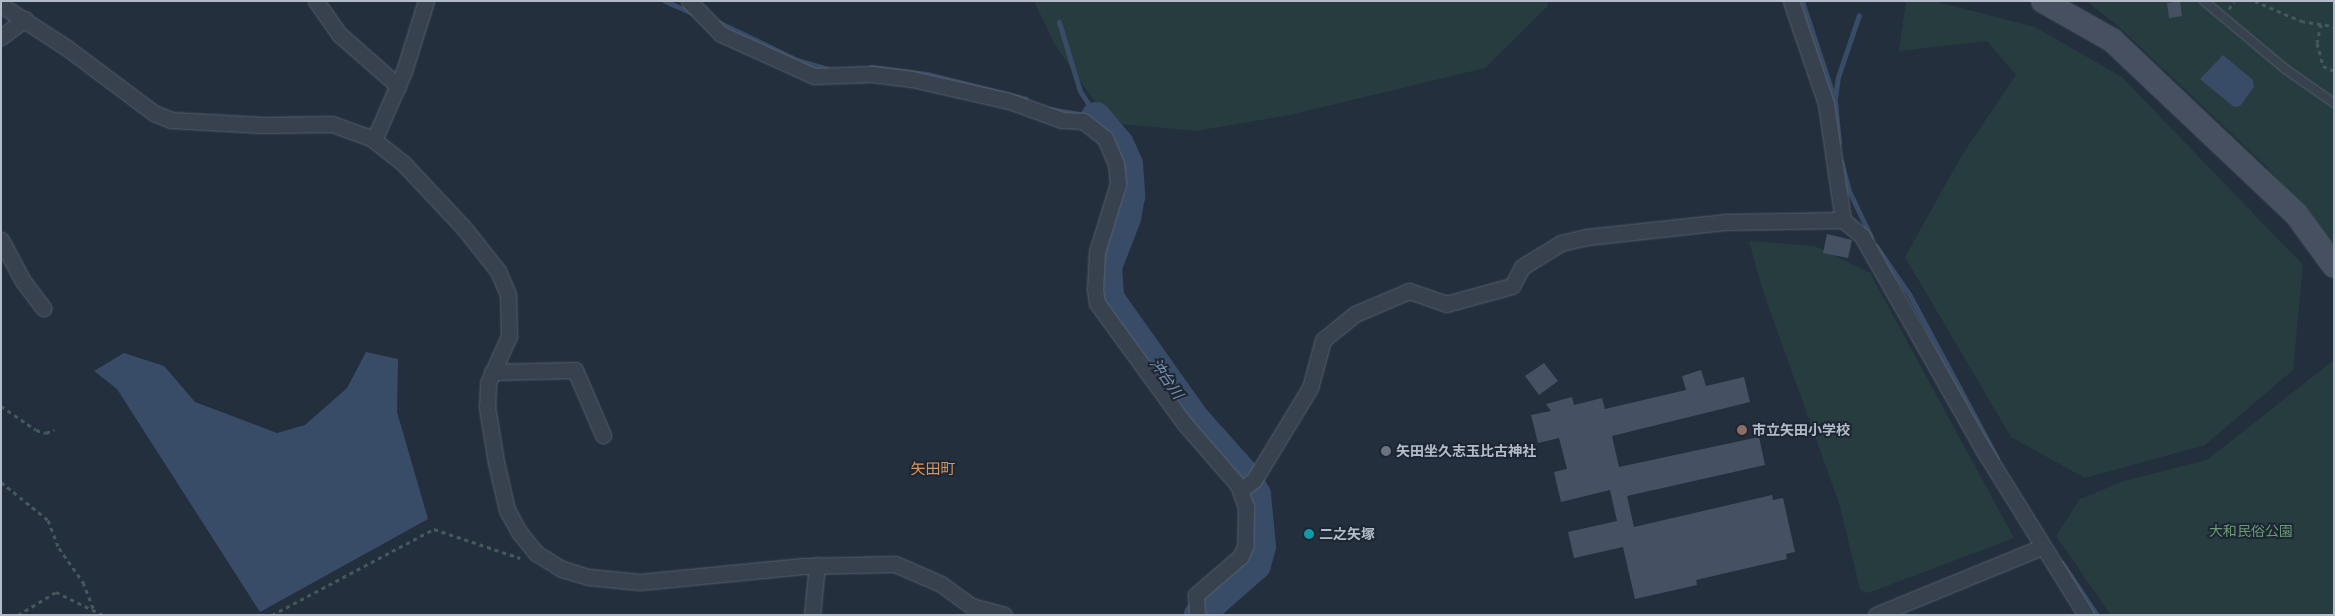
<!DOCTYPE html>
<meta charset="utf-8">
<style>
body{margin:0}
#map{position:relative;width:2335px;height:616px;overflow:hidden;background:#242f3e;font-family:"Roboto Condensed","Noto Sans JP",sans-serif}
div>[style]{position:absolute}
[style*='--x']{left:calc(var(--x)*1px);top:calc(var(--y)*1px);width:calc(var(--w)*1px);rotate:calc(var(--a)*1deg)}
.green>*{inset:0;background:#263c3f}
.water>*{inset:0;background:#394c67}
.stream>*{height:5px;margin:-2.5px;padding:0 2.5px;transform-origin:2.5px;border-radius:2.5px;background:#394c67}
.river>*{height:30px;margin:-15px;padding:0 15px;transform-origin:15px;border-radius:15px;background:#394c67}
.building>*{inset:0;background:#455162}
.path>*{height:3px;margin-top:-1.5px;transform-origin:0;background:repeating-linear-gradient(90deg,#44595c 0 4px,transparent 0 8px)}
.roads{filter:drop-shadow(0 0 1px #565f6c) drop-shadow(0 0 1px #565f6c)}
.lane>*{height:8px;margin:-4px;padding:0 4px;transform-origin:4px;border-radius:4px;background:#38414e}
.street>*{height:15px;margin:-7.5px;padding:0 7.5px;transform-origin:7.5px;border-radius:7.5px;background:#38414e}
.secondary>*{height:22px;margin:-11px;padding:0 11px;transform-origin:11px;border-radius:11px;background:#465061}
.dots>*{width:14px;height:14px;translate:-50% -50%;box-sizing:border-box;border:2px solid #1d2633;border-radius:50%}
span{translate:-50% -50%;white-space:nowrap;text-align:center;line-height:1.15;-webkit-text-stroke:4px #1d2633;paint-order:stroke}
.poi-label{font-size:14px;color:#b4bcc9;font-weight:700}
.left{translate:0 -50%;text-align:left}
.park-label{font-size:14px;color:#6b9a76}
.water-label{font-size:15px;color:#7c92b1;font-style:italic}
.neighbourhood-label{font-size:15px;color:#d59563}
.frame{position:absolute;inset:0;border:2px solid #b4bcc9;pointer-events:none}
</style>
<div id="map">
<div class="green">
<div style="clip-path:polygon(1034px 1px,1548px 1px,1548px 6px,1485px 68px,1290px 115px,1196px 131px,1110px 123px,1055px 45px)"></div>
<div style="clip-path:polygon(1906px 1px,1934px 1px,2035px 27px,2122px 77px,2303px 265px,2293px 370px,2205px 445px,2085px 478px,2011px 437px,1905px 257px,1962px 155px,2016px 75px,1987px 41px,1899px 51px)"></div>
<div style="clip-path:polygon(2086px 1px,2334px 1px,2334px 246px,2268px 168px,2116px 24px)"></div>
<div style="clip-path:polygon(1749px 241px,1815px 246px,1870px 273px,2014px 538px,1868px 593px,1860px 589px,1839px 503px,1762px 288px)"></div>
<div style="clip-path:polygon(2334px 360px,2334px 615px,2111px 615px,2056px 536px,2080px 499px,2124px 481px,2207px 460px)"></div>
</div>
<div class="water">
<div style="clip-path:polygon(2223px 55px,2253px 80px,2254px 87px,2240px 106px,2234px 107px,2200px 79px)"></div>
<div style="clip-path:polygon(366px 352px,398px 359px,397px 412px,428px 519px,260px 612px,117px 389px,94px 371px,124px 353px,164px 366px,195px 402px,277px 433px,305px 425px,347px 388px)"></div>
</div>
<div class="stream">
<div style="--x:665;--y:1;--w:32;--a:24"></div>
<div style="--x:1802;--y:1;--w:105;--a:71.7"></div>
<div style="--x:1835;--y:101;--w:42;--a:84.6"></div>
<div style="--x:714;--y:20;--w:92;--a:25.7"></div>
<div style="--x:797;--y:60;--w:32;--a:16"></div>
<div style="--x:1059;--y:22;--w:72;--a:73.1"></div>
<div style="--x:1080;--y:91;--w:30;--a:57"></div>
<div style="--x:871;--y:67;--w:56;--a:7.1"></div>
<div style="--x:927;--y:74;--w:102;--a:14.2"></div>
<div style="--x:1835;--y:98;--w:21;--a:-82"></div>
<div style="--x:1838;--y:77;--w:65;--a:-71.3"></div>
<div style="--x:1050;--y:109;--w:47;--a:9.9"></div>
<div style="--x:1841;--y:161;--w:31;--a:75"></div>
<div style="--x:1849;--y:191;--w:51;--a:64.4"></div>
<div style="--x:1876;--y:246;--w:58;--a:55.5"></div>
<div style="--x:1909;--y:294;--w:186;--a:61.8"></div>
<div style="--x:2062;--y:563;--w:63;--a:56.1"></div>
</div>
<div class="river">
<div style="--x:1096;--y:117;--w:35;--a:50"></div>
<div style="--x:1119;--y:144;--w:22;--a:66"></div>
<div style="--x:1128;--y:164;--w:32;--a:86"></div>
<div style="--x:1130;--y:196;--w:22;--a:100"></div>
<div style="--x:1126;--y:218;--w:53;--a:111.2"></div>
<div style="--x:1107;--y:267;--w:31;--a:86"></div>
<div style="--x:1109;--y:298;--w:147;--a:54.7"></div>
<div style="--x:1194;--y:418;--w:75;--a:48.2"></div>
<div style="--x:1244;--y:474;--w:24;--a:60"></div>
<div style="--x:1256;--y:495;--w:51;--a:84.4"></div>
<div style="--x:1261;--y:546;--w:20;--a:105"></div>
<div style="--x:1256;--y:565;--w:76;--a:138.7"></div>
</div>
<div class="building">
<div style="clip-path:polygon(2180px 1px,2182px 16px,2169px 18px,2167px 3px)"></div>
<div style="clip-path:polygon(1827px 234px,1852px 240px,1848px 258px,1823px 253px)"></div>
<div style="clip-path:polygon(1544px 363px,1558px 381px,1539px 395px,1525px 376px)"></div>
<div style="clip-path:polygon(1701px 370px,1706px 386px,1744px 377px,1750px 402px,1612px 436px,1619px 467px,1759px 437px,1765px 465px,1627px 496px,1634px 527px,1772px 495px,1773px 500px,1783px 498px,1795px 552px,1786px 554px,1787px 559px,1696px 580px,1697px 585px,1635px 599px,1623px 547px,1574px 558px,1568px 532px,1617px 521px,1610px 490px,1561px 502px,1554px 472px,1567px 469px,1559px 438px,1538px 443px,1531px 415px,1551px 411px,1546px 404px,1572px 397px,1574px 405px,1602px 398px,1605px 409px,1686px 390px,1682px 376px)"></div>
</div>
<div class="path">
<div style="--x:2255;--y:1;--w:50;--a:23.5"></div>
<div style="--x:2301;--y:21;--w:33;--a:9"></div>
<div style="--x:2229;--y:9;--w:9;--a:-58"></div>
<div style="--x:2321;--y:24;--w:19;--a:102"></div>
<div style="--x:2317;--y:43;--w:24;--a:75"></div>
<div style="--x:2323;--y:66;--w:12;--a:24"></div>
<div style="--x:1;--y:406;--w:42;--a:34.4"></div>
<div style="--x:36;--y:430;--w:10;--a:17"></div>
<div style="--x:46;--y:433;--w:9;--a:-21"></div>
<div style="--x:1;--y:482;--w:60;--a:39"></div>
<div style="--x:48;--y:520;--w:30;--a:69"></div>
<div style="--x:59;--y:548;--w:42;--a:54.8"></div>
<div style="--x:83;--y:582;--w:30;--a:69"></div>
<div style="--x:18;--y:615;--w:44;--a:-31.2"></div>
<div style="--x:56;--y:592;--w:52;--a:26.1"></div>
<div style="--x:272;--y:615;--w:183;--a:-28"></div>
<div style="--x:434;--y:529;--w:91;--a:18.6"></div>
</div>
<div class="roads">
<div class="lane">
<div style="--x:2204;--y:1;--w:104;--a:39.9"></div>
<div style="--x:2284;--y:68;--w:61;--a:35"></div>
</div>
<div class="street">
<div style="--x:316;--y:1;--w:40;--a:55.1"></div>
<div style="--x:339;--y:34;--w:79;--a:41.4"></div>
<div style="--x:689;--y:1;--w:46;--a:45.9"></div>
<div style="--x:721;--y:34;--w:102;--a:24.3"></div>
<div style="--x:814;--y:76;--w:58;--a:-2"></div>
<div style="--x:872;--y:74;--w:40;--a:7.1"></div>
<div style="--x:912;--y:79;--w:99;--a:12.8"></div>
<div style="--x:1009;--y:101;--w:56;--a:19.7"></div>
<div style="--x:1062;--y:120;--w:21;--a:3"></div>
<div style="--x:1083;--y:121;--w:28;--a:38"></div>
<div style="--x:1105;--y:138;--w:28;--a:67"></div>
<div style="--x:1116;--y:164;--w:20;--a:84"></div>
<div style="--x:1118;--y:184;--w:71;--a:107.2"></div>
<div style="--x:1097;--y:252;--w:37;--a:93"></div>
<div style="--x:1095;--y:289;--w:14;--a:82"></div>
<div style="--x:1097;--y:303;--w:150;--a:54"></div>
<div style="--x:1185;--y:424;--w:81;--a:49"></div>
<div style="--x:1238;--y:485;--w:23;--a:70"></div>
<div style="--x:1246;--y:507;--w:39;--a:91"></div>
<div style="--x:1245;--y:546;--w:11;--a:112"></div>
<div style="--x:1241;--y:556;--w:60;--a:139.1"></div>
<div style="--x:1196;--y:595;--w:20;--a:87"></div>
<div style="--x:1791;--y:1;--w:109;--a:71.2"></div>
<div style="--x:1826;--y:104;--w:117;--a:81.7"></div>
<div style="--x:1;--y:5;--w:79;--a:33.1"></div>
<div style="--x:67;--y:48;--w:109;--a:36.8"></div>
<div style="--x:154;--y:113;--w:18;--a:22"></div>
<div style="--x:171;--y:120;--w:92;--a:3.1"></div>
<div style="--x:263;--y:125;--w:69;--a:-0.8"></div>
<div style="--x:332;--y:124;--w:41;--a:19.7"></div>
<div style="--x:371;--y:138;--w:39;--a:38"></div>
<div style="--x:402;--y:162;--w:91;--a:46.8"></div>
<div style="--x:464;--y:228;--w:55;--a:51.7"></div>
<div style="--x:498;--y:271;--w:25;--a:67"></div>
<div style="--x:508;--y:294;--w:42;--a:88.6"></div>
<div style="--x:509;--y:336;--w:51;--a:114.1"></div>
<div style="--x:488;--y:383;--w:24;--a:92"></div>
<div style="--x:487;--y:407;--w:56;--a:80.7"></div>
<div style="--x:496;--y:462;--w:49;--a:77.1"></div>
<div style="--x:507;--y:510;--w:25;--a:61"></div>
<div style="--x:519;--y:532;--w:27;--a:51"></div>
<div style="--x:536;--y:553;--w:31;--a:32"></div>
<div style="--x:562;--y:569;--w:28;--a:17"></div>
<div style="--x:589;--y:577;--w:51;--a:5.6"></div>
<div style="--x:640;--y:582;--w:164;--a:-5.6"></div>
<div style="--x:803;--y:566;--w:92;--a:-1.2"></div>
<div style="--x:895;--y:564;--w:50;--a:23.5"></div>
<div style="--x:941;--y:584;--w:37;--a:36"></div>
<div style="--x:971;--y:606;--w:34;--a:15"></div>
<div style="--x:1;--y:37;--w:30;--a:-37"></div>
<div style="--x:374;--y:140;--w:75;--a:-66.5"></div>
<div style="--x:404;--y:71;--w:73;--a:-72.6"></div>
<div style="--x:1;--y:240;--w:47;--a:61.8"></div>
<div style="--x:23;--y:281;--w:34;--a:53"></div>
<div style="--x:492;--y:372;--w:83;--a:-1.4"></div>
<div style="--x:575;--y:370;--w:71;--a:66.7"></div>
<div style="--x:1241;--y:490;--w:16;--a:-38"></div>
<div style="--x:1254;--y:480;--w:108;--a:-58.7"></div>
<div style="--x:1310;--y:388;--w:50;--a:-74.8"></div>
<div style="--x:1323;--y:340;--w:41;--a:-39.1"></div>
<div style="--x:1355;--y:314;--w:59;--a:-23.1"></div>
<div style="--x:1409;--y:291;--w:39;--a:19"></div>
<div style="--x:1446;--y:304;--w:68;--a:-15.3"></div>
<div style="--x:1512;--y:286;--w:21;--a:-62"></div>
<div style="--x:1522;--y:267;--w:46;--a:-31.6"></div>
<div style="--x:1561;--y:243;--w:27;--a:-13"></div>
<div style="--x:1587;--y:237;--w:140;--a:-6.2"></div>
<div style="--x:1726;--y:222;--w:117;--a:-1"></div>
<div style="--x:1843;--y:220;--w:25;--a:40"></div>
<div style="--x:1862;--y:236;--w:245;--a:60.4"></div>
<div style="--x:1983;--y:449;--w:195;--a:58.2"></div>
<div style="--x:812;--y:615;--w:50;--a:-84.3"></div>
<div style="--x:1876;--y:615;--w:179;--a:-22.3"></div>
</div>
<div class="secondary">
<div style="--x:2043;--y:1;--w:79;--a:29.5"></div>
<div style="--x:2112;--y:40;--w:253;--a:43.4"></div>
<div style="--x:2296;--y:214;--w:64;--a:53.8"></div>
</div>
</div>
<div class="dots">
<div style="left:1742px;top:430px;background:#8d6e63"></div>
<div style="left:1386px;top:451px;background:#6b7280"></div>
<div style="left:1309px;top:534px;background:#0f9aa8"></div>
</div>
<div class="poi-label">
<span class="left" style="left:1752px;top:430px">市立矢田小学校</span>
<span class="left" style="left:1396px;top:451px">矢田坐久志玉比古神社</span>
<span class="left" style="left:1319px;top:534px">二之矢塚</span>
</div>
<div class="park-label">
<span style="left:2251px;top:531px">大和民俗公園</span>
</div>
<div class="water-label">
<span style="left:1166px;top:379px;rotate:55deg">沖台川</span>
</div>
<div class="neighbourhood-label">
<span style="left:933px;top:470px">矢田町</span>
</div>
<div class="frame"></div>
</div>
